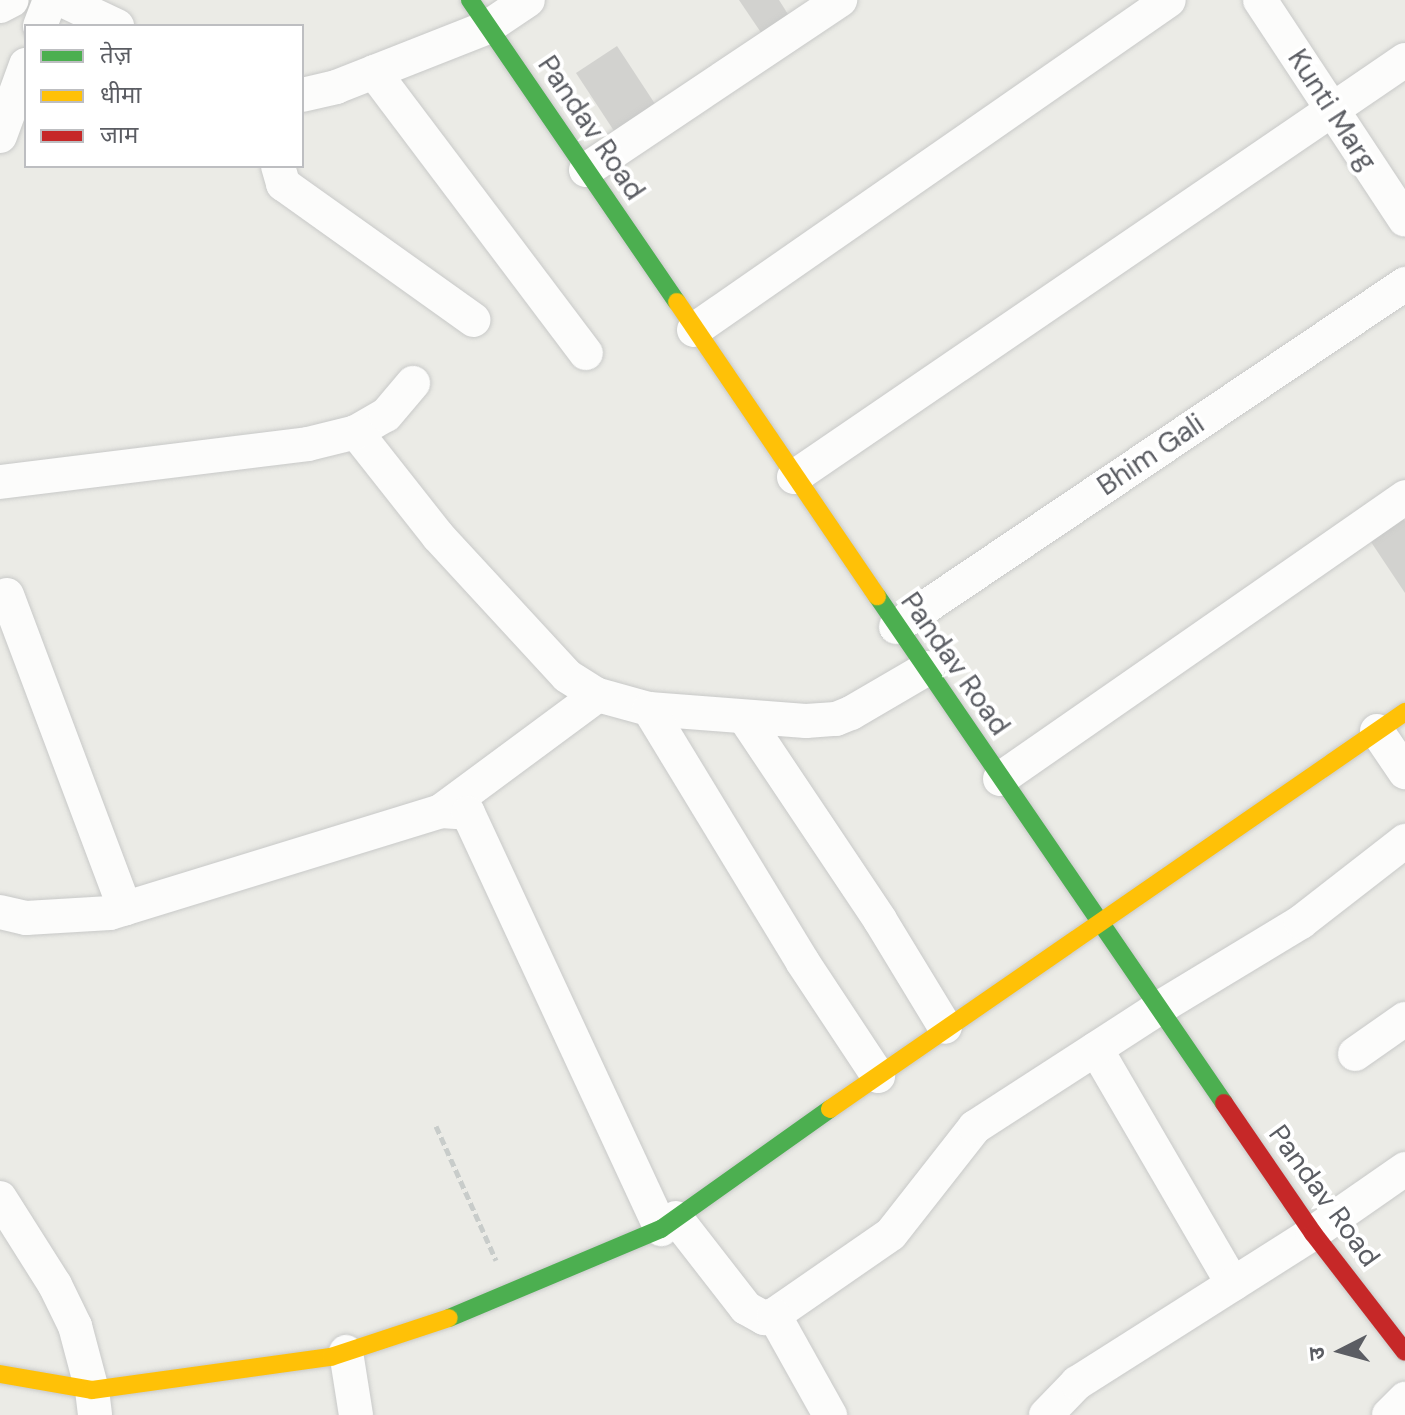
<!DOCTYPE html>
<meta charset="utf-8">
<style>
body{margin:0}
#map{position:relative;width:1405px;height:1415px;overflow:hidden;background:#ebebe6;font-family:"DM Sans","Noto Sans Devanagari",sans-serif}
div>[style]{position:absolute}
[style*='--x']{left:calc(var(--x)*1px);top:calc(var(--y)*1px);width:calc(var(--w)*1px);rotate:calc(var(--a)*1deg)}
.building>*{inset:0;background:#d2d2cf}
.path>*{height:5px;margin-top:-2.5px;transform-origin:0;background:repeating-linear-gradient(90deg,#c8ccca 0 8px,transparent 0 12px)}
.roads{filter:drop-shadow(0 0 2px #c8c9c8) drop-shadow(0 0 2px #c8c9c8)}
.street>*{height:34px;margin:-17px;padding:0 17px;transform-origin:17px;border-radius:17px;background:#fcfcfb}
.fast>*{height:18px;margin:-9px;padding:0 9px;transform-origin:9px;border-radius:9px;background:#4caf50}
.slow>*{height:18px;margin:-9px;padding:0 9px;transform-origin:9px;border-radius:9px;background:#ffc107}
.jam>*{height:18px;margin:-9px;padding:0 9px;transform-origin:9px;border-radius:9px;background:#c62828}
span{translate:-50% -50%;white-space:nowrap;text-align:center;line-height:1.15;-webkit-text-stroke:8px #fff;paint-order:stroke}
.street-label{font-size:28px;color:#5b5d63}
.legend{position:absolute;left:24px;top:24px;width:280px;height:144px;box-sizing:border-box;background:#fff;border:2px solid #bdbec1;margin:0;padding:10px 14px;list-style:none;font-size:24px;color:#5b5d63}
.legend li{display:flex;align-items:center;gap:16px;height:40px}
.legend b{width:40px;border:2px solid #bdbec1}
.north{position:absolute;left:1301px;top:1311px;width:80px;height:80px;-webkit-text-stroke:6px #fff;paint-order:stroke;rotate:264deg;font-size:22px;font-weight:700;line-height:32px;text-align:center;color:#5b5d63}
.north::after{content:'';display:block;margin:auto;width:28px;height:36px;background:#5b5d63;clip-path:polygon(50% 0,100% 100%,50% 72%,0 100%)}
</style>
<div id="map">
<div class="building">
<div style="clip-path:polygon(739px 0,779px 0,791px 19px,764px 37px)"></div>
<div style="clip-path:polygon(617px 46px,659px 110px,618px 137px,576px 73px)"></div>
<div style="clip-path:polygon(1398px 511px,1405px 521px,1405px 593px,1365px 533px)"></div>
</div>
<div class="path">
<div style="--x:436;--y:1126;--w:147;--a:65.9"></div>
</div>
<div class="roads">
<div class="street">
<div style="--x:62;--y:0;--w:61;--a:25.3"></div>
<div style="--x:1260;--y:0;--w:263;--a:56.6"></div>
<div style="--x:0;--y:6;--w:13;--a:-27"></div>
<div style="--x:40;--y:26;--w:28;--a:-69"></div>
<div style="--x:374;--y:72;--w:352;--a:53"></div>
<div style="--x:302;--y:95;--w:35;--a:-13"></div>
<div style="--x:336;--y:87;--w:163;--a:-21.5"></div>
<div style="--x:488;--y:27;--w:48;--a:-34"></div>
<div style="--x:0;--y:136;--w:76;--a:-69.9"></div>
<div style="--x:278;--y:166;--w:19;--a:74"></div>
<div style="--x:283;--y:184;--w:234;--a:35.5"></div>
<div style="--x:586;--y:170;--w:306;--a:-33.8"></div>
<div style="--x:694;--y:330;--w:578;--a:-34.79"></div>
<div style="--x:356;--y:432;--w:132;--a:51.7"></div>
<div style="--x:438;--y:536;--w:190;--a:47.3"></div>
<div style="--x:567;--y:676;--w:36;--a:32"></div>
<div style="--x:598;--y:695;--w:53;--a:15.4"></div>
<div style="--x:649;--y:709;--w:157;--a:4.4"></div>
<div style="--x:806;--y:721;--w:30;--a:-4"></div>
<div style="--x:836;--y:719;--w:16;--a:-22"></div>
<div style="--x:851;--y:713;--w:89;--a:-30.3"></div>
<div style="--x:794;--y:477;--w:740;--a:-34.31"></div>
<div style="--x:0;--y:482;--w:310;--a:-7"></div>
<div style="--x:308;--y:444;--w:49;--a:-14"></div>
<div style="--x:356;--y:432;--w:34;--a:-30"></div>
<div style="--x:386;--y:415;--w:42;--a:-49.8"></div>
<div style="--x:7;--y:595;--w:335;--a:69.4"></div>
<div style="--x:896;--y:627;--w:614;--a:-33.97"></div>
<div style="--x:649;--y:709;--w:295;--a:58.7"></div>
<div style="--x:802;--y:961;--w:138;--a:56.5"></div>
<div style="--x:745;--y:718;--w:243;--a:56.2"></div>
<div style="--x:880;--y:920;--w:125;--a:58.7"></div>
<div style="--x:1377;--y:731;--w:50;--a:55.7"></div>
<div style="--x:1000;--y:779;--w:494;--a:-34.8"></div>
<div style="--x:441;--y:811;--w:195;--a:-36.5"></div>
<div style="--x:0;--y:912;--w:27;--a:13"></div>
<div style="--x:26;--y:918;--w:84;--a:-3.4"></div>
<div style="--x:110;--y:913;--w:346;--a:-17.1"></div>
<div style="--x:441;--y:811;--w:27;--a:4"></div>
<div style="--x:468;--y:813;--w:459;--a:65.1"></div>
<div style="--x:1096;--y:1049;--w:272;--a:59.8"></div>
<div style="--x:1355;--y:1054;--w:61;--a:-35"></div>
<div style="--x:0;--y:1198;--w:103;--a:57.7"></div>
<div style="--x:55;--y:1285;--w:46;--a:64"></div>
<div style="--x:75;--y:1326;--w:66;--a:75.1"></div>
<div style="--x:92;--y:1390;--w:25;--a:83"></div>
<div style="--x:676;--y:1218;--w:114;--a:52.1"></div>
<div style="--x:746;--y:1308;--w:21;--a:29"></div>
<div style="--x:764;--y:1318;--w:10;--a:-17"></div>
<div style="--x:774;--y:1315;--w:142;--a:-34.7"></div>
<div style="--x:891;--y:1234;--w:136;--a:-51.9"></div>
<div style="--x:975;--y:1127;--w:219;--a:-32.9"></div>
<div style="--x:1159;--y:1008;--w:166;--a:-31.2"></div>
<div style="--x:1301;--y:922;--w:132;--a:-37.9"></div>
<div style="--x:774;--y:1315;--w:115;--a:60.8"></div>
<div style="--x:346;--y:1352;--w:64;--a:81"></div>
<div style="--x:1046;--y:1415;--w:45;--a:-45.9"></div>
<div style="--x:1077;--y:1383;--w:280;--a:-32.4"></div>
<div style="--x:1313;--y:1233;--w:112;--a:-34.8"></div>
<div style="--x:1389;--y:1415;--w:23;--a:-45"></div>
</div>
<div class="fast">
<div style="--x:470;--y:0;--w:366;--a:55.6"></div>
<div style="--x:877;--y:596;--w:614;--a:55.61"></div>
<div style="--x:449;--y:1318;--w:230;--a:-22.8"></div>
<div style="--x:661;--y:1229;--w:207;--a:-35.4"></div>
</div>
<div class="slow">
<div style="--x:677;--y:302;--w:356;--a:55.8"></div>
<div style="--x:830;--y:1109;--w:699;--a:-34.62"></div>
<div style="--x:0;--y:1374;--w:93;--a:9.9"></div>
<div style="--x:92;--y:1390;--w:241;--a:-7.9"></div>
<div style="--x:331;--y:1357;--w:124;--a:-18.3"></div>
</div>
<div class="jam">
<div style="--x:1224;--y:1103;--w:158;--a:55.6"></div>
<div style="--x:1313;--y:1233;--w:150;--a:52.3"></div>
</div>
</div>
<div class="street-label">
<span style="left:1332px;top:110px;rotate:57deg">Kunti Marg</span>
<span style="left:591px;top:128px;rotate:56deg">Pandav Road</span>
<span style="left:1151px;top:455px;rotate:-34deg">Bhim Gali</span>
<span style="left:955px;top:664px;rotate:55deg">Pandav Road</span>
<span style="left:1324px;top:1196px;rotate:54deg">Pandav Road</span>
</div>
<ul class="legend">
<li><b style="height:10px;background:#4caf50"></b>तेज़</li>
<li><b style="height:10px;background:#ffc107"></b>धीमा</li>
<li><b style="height:10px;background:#c62828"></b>जाम</li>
</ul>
<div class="north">उ</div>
</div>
